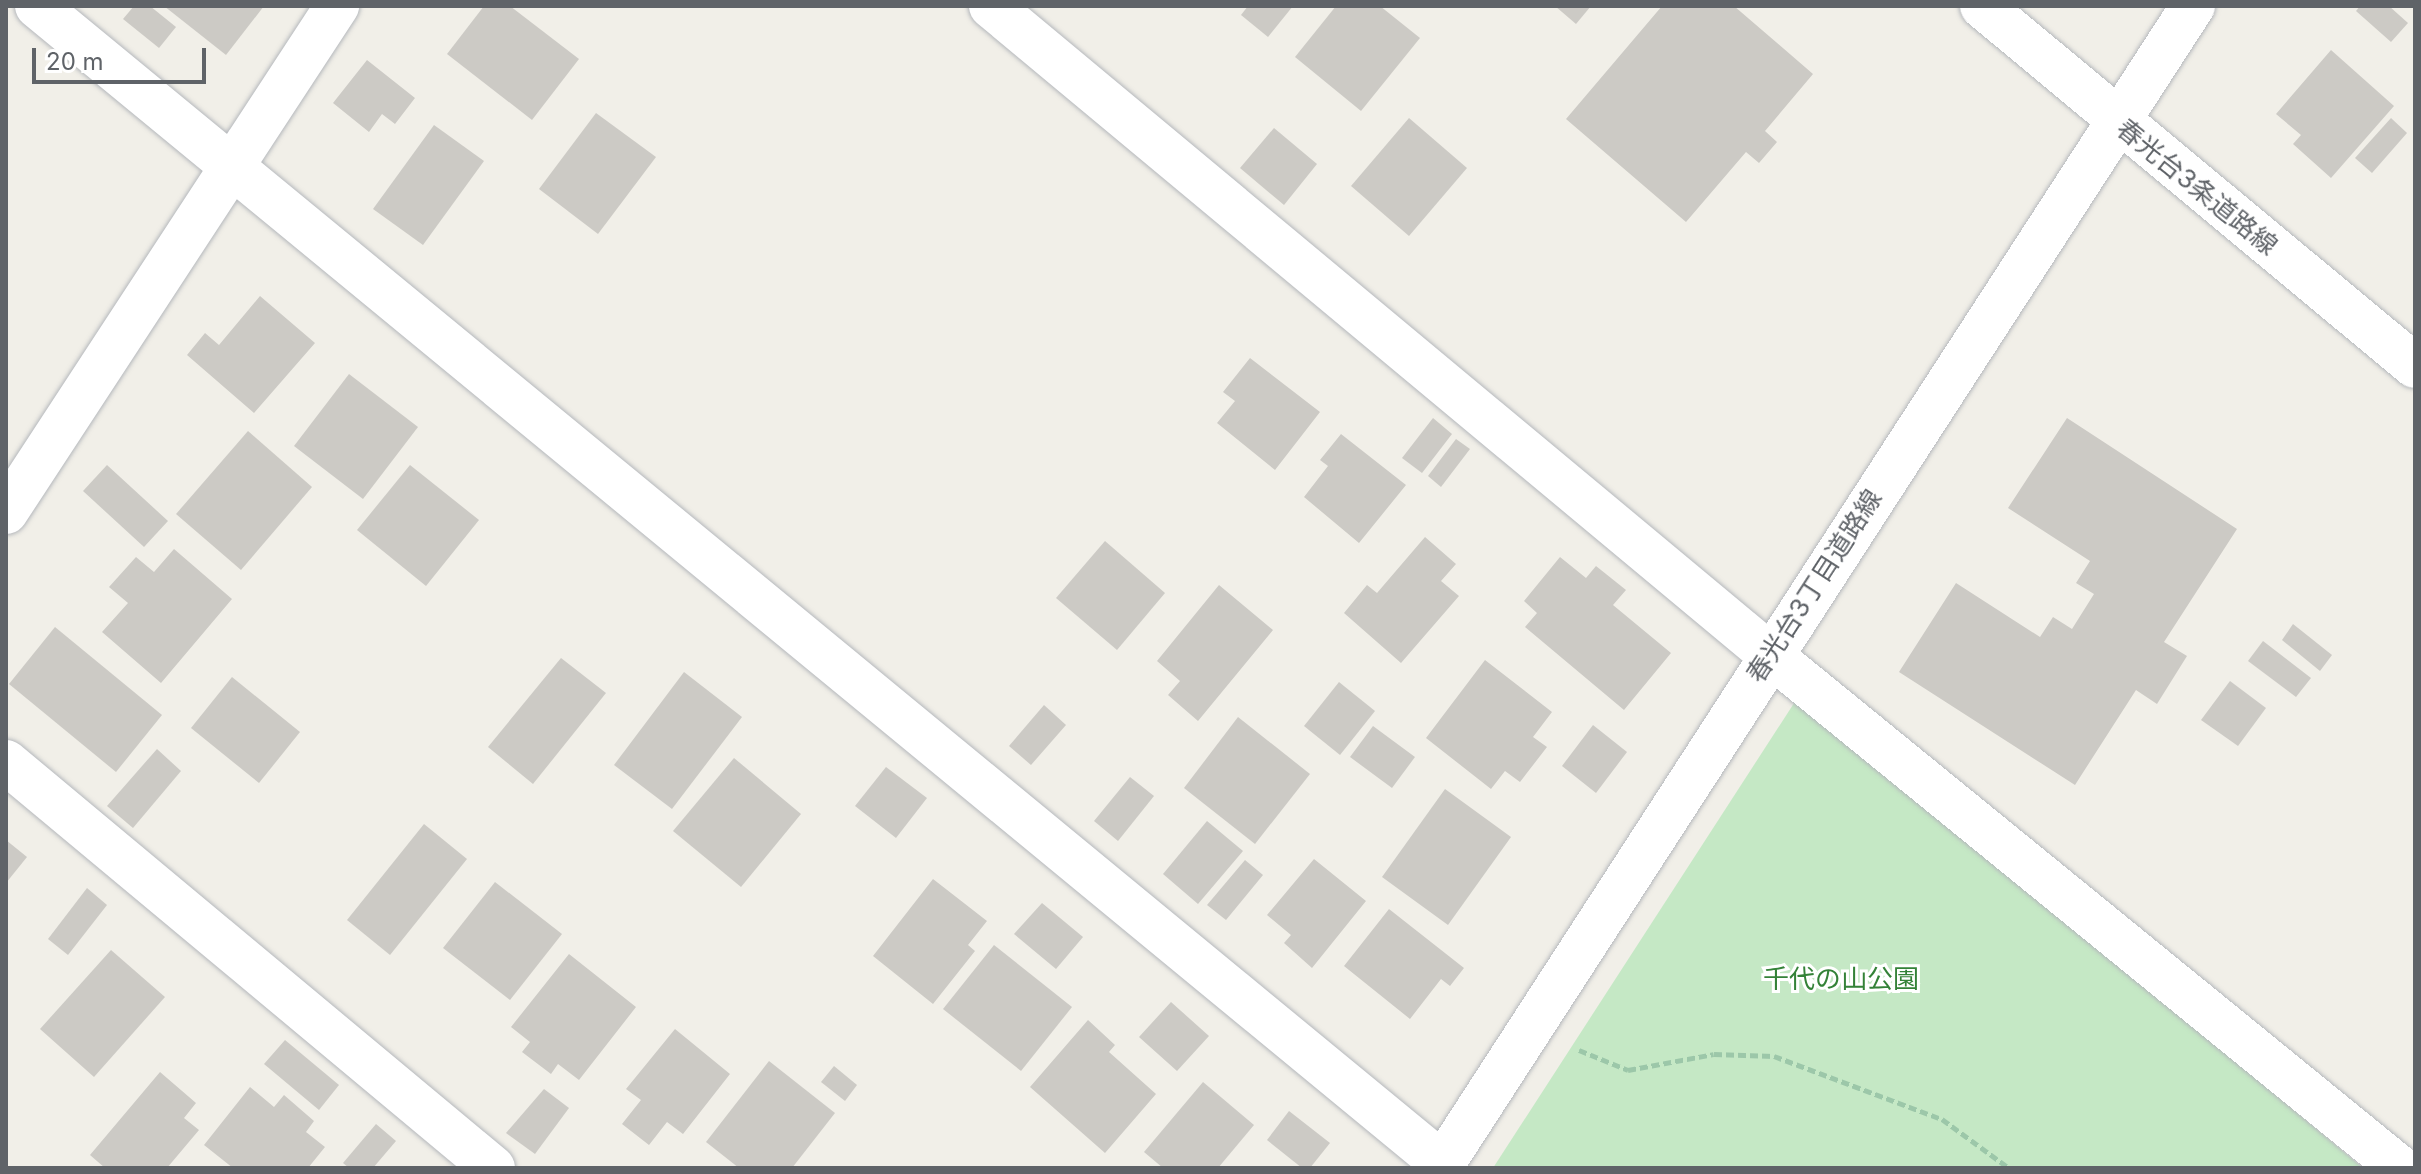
<!DOCTYPE html>
<meta charset="utf-8">
<style>
body{margin:0}
#map{position:relative;width:2421px;height:1174px;overflow:hidden;background:#f1efe8;font-family:Inter,"Noto Sans JP",sans-serif}
div>[style]{position:absolute}
[style*='--x']{left:calc(var(--x)*1px);top:calc(var(--y)*1px);width:calc(var(--w)*1px);rotate:calc(var(--a)*1deg)}
.green>*{inset:0;background:#c5e8c5}
.building>*{inset:0;background:#cccac5}
.path>*{height:5px;margin-top:-2.5px;transform-origin:0;background:repeating-linear-gradient(90deg,#9cc7a9 0 8px,transparent 0 12px)}
.roads{filter:drop-shadow(0 0 2px #b5b8bc) drop-shadow(0 0 2px #b5b8bc)}
.minor>*{height:44px;margin:-22px;padding:0 22px;transform-origin:22px;border-radius:22px;background:#fff}
span{translate:-50% -50%;white-space:nowrap;text-align:center;line-height:1.15;-webkit-text-stroke:6px #fff;paint-order:stroke}
.street-label{font-size:26px;color:#5f6368}
.park-label{font-size:26px;color:#348238}
.frame{position:absolute;inset:0;border:8px solid #5f6368;pointer-events:none}
.scale{position:absolute;left:32px;top:48px;width:174px;height:36px;box-sizing:border-box;border:4px solid #5f6368;border-top:0;padding-left:10px;font-size:24px;line-height:28px;white-space:nowrap;color:#5f6368;-webkit-text-stroke:6px #fff;paint-order:stroke}
</style>
<div id="map">
<div class="green">
<div style="clip-path:polygon(1798px 697px,2363px 1168px,1493px 1168px)"></div>
</div>
<div class="building">
<div style="clip-path:polygon(134px 6px,150px 6px,176px 27px,159px 48px,123px 19px)"></div>
<div style="clip-path:polygon(164px 6px,264px 6px,226px 55px)"></div>
<div style="clip-path:polygon(484px 6px,510px 6px,579px 59px,532px 120px,447px 54px)"></div>
<div style="clip-path:polygon(1248px 6px,1293px 6px,1268px 37px,1241px 15px)"></div>
<div style="clip-path:polygon(1336px 6px,1380px 6px,1420px 38px,1361px 111px,1295px 57px)"></div>
<div style="clip-path:polygon(1555px 6px,1591px 6px,1576px 24px)"></div>
<div style="clip-path:polygon(1662px 6px,1734px 6px,1813px 74px,1765px 131px,1777px 142px,1759px 163px,1746px 152px,1686px 222px,1566px 119px)"></div>
<div style="clip-path:polygon(2360px 6px,2389px 6px,2408px 23px,2391px 42px,2356px 11px)"></div>
<div style="clip-path:polygon(2331px 50px,2394px 106px,2331px 178px,2293px 144px,2301px 135px,2276px 114px)"></div>
<div style="clip-path:polygon(367px 60px,415px 98px,395px 124px,382px 114px,369px 132px,333px 103px)"></div>
<div style="clip-path:polygon(596px 113px,656px 157px,598px 234px,539px 189px)"></div>
<div style="clip-path:polygon(1409px 118px,1467px 168px,1409px 236px,1351px 186px)"></div>
<div style="clip-path:polygon(2391px 118px,2407px 133px,2372px 173px,2355px 158px)"></div>
<div style="clip-path:polygon(434px 125px,484px 161px,423px 245px,373px 209px)"></div>
<div style="clip-path:polygon(1274px 128px,1317px 164px,1284px 205px,1240px 168px)"></div>
<div style="clip-path:polygon(260px 296px,315px 343px,254px 413px,187px 355px,205px 333px,219px 345px)"></div>
<div style="clip-path:polygon(1250px 358px,1320px 412px,1275px 470px,1217px 423px,1235px 401px,1223px 392px)"></div>
<div style="clip-path:polygon(349px 374px,418px 427px,363px 499px,294px 446px)"></div>
<div style="clip-path:polygon(1433px 418px,1452px 434px,1422px 473px,1402px 458px)"></div>
<div style="clip-path:polygon(2067px 418px,2237px 529px,2164px 642px,2187px 656px,2157px 704px,2136px 690px,2075px 785px,1899px 672px,1956px 583px,2040px 637px,2053px 617px,2072px 629px,2094px 594px,2076px 583px,2090px 561px,2008px 508px)"></div>
<div style="clip-path:polygon(248px 431px,312px 487px,241px 570px,176px 514px)"></div>
<div style="clip-path:polygon(1341px 434px,1406px 485px,1359px 543px,1304px 497px,1328px 466px,1320px 460px)"></div>
<div style="clip-path:polygon(1456px 439px,1470px 449px,1441px 487px,1428px 476px)"></div>
<div style="clip-path:polygon(107px 465px,168px 521px,144px 547px,83px 491px)"></div>
<div style="clip-path:polygon(410px 465px,479px 520px,426px 586px,357px 530px)"></div>
<div style="clip-path:polygon(1425px 537px,1456px 564px,1441px 581px,1459px 596px,1401px 663px,1344px 613px,1367px 585px,1377px 593px)"></div>
<div style="clip-path:polygon(1105px 541px,1165px 593px,1117px 650px,1056px 598px)"></div>
<div style="clip-path:polygon(174px 549px,232px 599px,161px 683px,102px 632px,128px 603px,109px 587px,136px 557px,154px 572px)"></div>
<div style="clip-path:polygon(1560px 557px,1586px 578px,1596px 566px,1626px 590px,1613px 605px,1671px 653px,1624px 710px,1525px 627px,1537px 613px,1524px 601px)"></div>
<div style="clip-path:polygon(1219px 585px,1273px 630px,1198px 721px,1168px 695px,1180px 681px,1157px 661px)"></div>
<div style="clip-path:polygon(2293px 624px,2332px 655px,2320px 671px,2282px 640px)"></div>
<div style="clip-path:polygon(55px 627px,162px 715px,116px 772px,9px 684px)"></div>
<div style="clip-path:polygon(2263px 641px,2311px 678px,2296px 697px,2248px 661px)"></div>
<div style="clip-path:polygon(561px 658px,606px 693px,533px 784px,488px 747px)"></div>
<div style="clip-path:polygon(1485px 660px,1552px 712px,1533px 737px,1547px 747px,1520px 782px,1505px 771px,1491px 789px,1426px 738px)"></div>
<div style="clip-path:polygon(684px 672px,742px 717px,672px 809px,614px 765px)"></div>
<div style="clip-path:polygon(232px 677px,300px 732px,259px 783px,191px 728px)"></div>
<div style="clip-path:polygon(2230px 681px,2266px 708px,2238px 746px,2201px 720px)"></div>
<div style="clip-path:polygon(1339px 682px,1375px 711px,1340px 755px,1304px 726px)"></div>
<div style="clip-path:polygon(1044px 705px,1066px 725px,1031px 765px,1009px 746px)"></div>
<div style="clip-path:polygon(1238px 717px,1310px 774px,1255px 844px,1184px 788px)"></div>
<div style="clip-path:polygon(1593px 725px,1627px 752px,1596px 793px,1562px 766px)"></div>
<div style="clip-path:polygon(1373px 726px,1415px 757px,1392px 788px,1350px 757px)"></div>
<div style="clip-path:polygon(157px 749px,181px 771px,133px 828px,107px 806px)"></div>
<div style="clip-path:polygon(734px 758px,801px 814px,741px 887px,673px 831px)"></div>
<div style="clip-path:polygon(886px 767px,927px 798px,896px 838px,855px 806px)"></div>
<div style="clip-path:polygon(1130px 777px,1154px 796px,1118px 841px,1094px 821px)"></div>
<div style="clip-path:polygon(1445px 789px,1511px 837px,1448px 925px,1382px 877px)"></div>
<div style="clip-path:polygon(1207px 821px,1243px 851px,1198px 904px,1163px 874px)"></div>
<div style="clip-path:polygon(424px 824px,467px 859px,390px 955px,347px 920px)"></div>
<div style="clip-path:polygon(6px 840px,27px 857px,6px 883px)"></div>
<div style="clip-path:polygon(1314px 859px,1366px 901px,1312px 968px,1284px 943px,1291px 935px,1267px 915px)"></div>
<div style="clip-path:polygon(1245px 860px,1263px 875px,1226px 920px,1207px 905px)"></div>
<div style="clip-path:polygon(933px 879px,987px 921px,968px 945px,975px 951px,933px 1004px,873px 956px)"></div>
<div style="clip-path:polygon(495px 882px,562px 934px,510px 1000px,443px 948px)"></div>
<div style="clip-path:polygon(87px 888px,107px 905px,68px 955px,48px 939px)"></div>
<div style="clip-path:polygon(1042px 903px,1083px 937px,1056px 969px,1014px 934px)"></div>
<div style="clip-path:polygon(1389px 909px,1464px 968px,1450px 986px,1441px 979px,1410px 1019px,1344px 966px)"></div>
<div style="clip-path:polygon(994px 945px,1072px 1007px,1021px 1071px,943px 1009px)"></div>
<div style="clip-path:polygon(111px 950px,165px 997px,94px 1077px,40px 1029px)"></div>
<div style="clip-path:polygon(569px 954px,636px 1007px,579px 1080px,558px 1064px,551px 1074px,522px 1052px,530px 1042px,511px 1027px)"></div>
<div style="clip-path:polygon(1171px 1002px,1209px 1036px,1177px 1071px,1139px 1037px)"></div>
<div style="clip-path:polygon(1088px 1020px,1115px 1045px,1109px 1052px,1156px 1094px,1105px 1153px,1030px 1087px)"></div>
<div style="clip-path:polygon(675px 1029px,730px 1074px,683px 1134px,667px 1122px,649px 1145px,622px 1124px,641px 1100px,626px 1089px)"></div>
<div style="clip-path:polygon(285px 1040px,339px 1085px,319px 1110px,264px 1064px)"></div>
<div style="clip-path:polygon(769px 1061px,835px 1113px,792px 1168px,739px 1168px,706px 1142px)"></div>
<div style="clip-path:polygon(834px 1066px,857px 1085px,845px 1101px,821px 1082px)"></div>
<div style="clip-path:polygon(160px 1072px,196px 1103px,184px 1118px,199px 1130px,167px 1168px,105px 1168px,90px 1155px)"></div>
<div style="clip-path:polygon(1203px 1082px,1254px 1125px,1218px 1168px,1163px 1168px,1144px 1152px)"></div>
<div style="clip-path:polygon(250px 1087px,274px 1107px,284px 1095px,314px 1121px,306px 1132px,325px 1147px,308px 1168px,233px 1168px,204px 1145px)"></div>
<div style="clip-path:polygon(544px 1089px,569px 1108px,535px 1154px,506px 1133px)"></div>
<div style="clip-path:polygon(1289px 1111px,1330px 1143px,1310px 1168px,1302px 1168px,1267px 1140px)"></div>
<div style="clip-path:polygon(376px 1124px,396px 1141px,373px 1168px,349px 1168px,343px 1163px)"></div>
</div>
<div class="path">
<div style="--x:1579;--y:1050;--w:53;--a:22.2"></div>
<div style="--x:1628;--y:1070;--w:87;--a:-10.5"></div>
<div style="--x:1714;--y:1054;--w:60;--a:1.9"></div>
<div style="--x:1774;--y:1056;--w:179;--a:20.6"></div>
<div style="--x:1942;--y:1119;--w:83;--a:36.2"></div>
</div>
<div class="roads">
<div class="minor">
<div style="--x:37;--y:6;--w:1821;--a:39.48"></div>
<div style="--x:991;--y:6;--w:1013;--a:39.79"></div>
<div style="--x:1769;--y:654;--w:814;--a:39.17"></div>
<div style="--x:1982;--y:6;--w:563;--a:39.74"></div>
<div style="--x:6;--y:512;--w:605;--a:-56.81"></div>
<div style="--x:6;--y:762;--w:634;--a:39.82"></div>
<div style="--x:1440;--y:1168;--w:1385;--a:-57.06"></div>
</div>
</div>
<div class="street-label">
<span style="left:2197px;top:187px;rotate:39deg">春光台3条道路線</span>
<span style="left:1814px;top:586px;rotate:-57deg">春光台3丁目道路線</span>
</div>
<div class="park-label">
<span style="left:1841px;top:979px">千代の山公園</span>
</div>
<div class="frame"></div>
<div class="scale">20 m</div>
</div>
